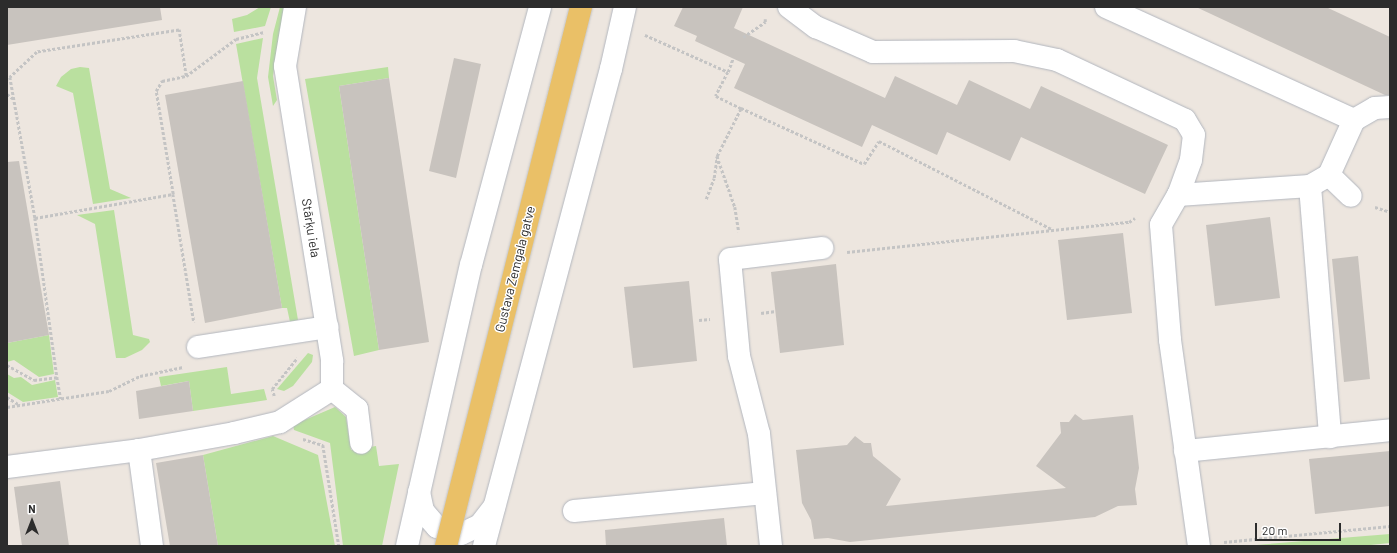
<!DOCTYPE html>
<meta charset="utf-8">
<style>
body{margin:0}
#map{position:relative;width:1397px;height:553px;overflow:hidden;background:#ede6df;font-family:Barlow,sans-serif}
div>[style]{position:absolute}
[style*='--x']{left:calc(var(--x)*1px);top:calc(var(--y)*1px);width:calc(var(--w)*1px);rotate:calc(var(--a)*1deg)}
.green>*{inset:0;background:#bae09f}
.building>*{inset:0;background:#c8c3be}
.path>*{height:2.5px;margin-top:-1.25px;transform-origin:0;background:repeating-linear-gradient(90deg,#c4c4c4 0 3px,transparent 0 5px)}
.roads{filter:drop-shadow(0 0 1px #b2b6be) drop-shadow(0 0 1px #b2b6be)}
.minor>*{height:22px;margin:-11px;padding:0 11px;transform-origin:11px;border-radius:11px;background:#fff}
.bridges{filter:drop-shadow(0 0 1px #c4c4c4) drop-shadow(0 0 1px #c4c4c4)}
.major-bridge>*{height:22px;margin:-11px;padding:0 11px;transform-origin:11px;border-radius:11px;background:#eac067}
span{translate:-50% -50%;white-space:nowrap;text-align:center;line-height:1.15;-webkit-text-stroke:3px #fff;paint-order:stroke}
.street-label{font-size:13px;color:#2c2c2c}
.frame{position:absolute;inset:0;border:8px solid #2c2c2c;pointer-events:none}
.north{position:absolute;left:12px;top:501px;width:40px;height:40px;-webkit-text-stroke:3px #fff;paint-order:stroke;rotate:0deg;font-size:11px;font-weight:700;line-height:16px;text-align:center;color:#2c2c2c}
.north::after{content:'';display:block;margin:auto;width:14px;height:18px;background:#2c2c2c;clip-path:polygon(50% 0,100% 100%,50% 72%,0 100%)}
.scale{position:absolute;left:1255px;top:523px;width:86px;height:18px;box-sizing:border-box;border:2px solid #2c2c2c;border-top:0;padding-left:5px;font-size:12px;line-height:14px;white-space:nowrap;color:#2c2c2c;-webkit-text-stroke:3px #fff;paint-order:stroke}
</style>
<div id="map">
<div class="green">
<div style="clip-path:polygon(260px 7px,271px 7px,265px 26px,234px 32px,232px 19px,247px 15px)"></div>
<div style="clip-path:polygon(280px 7px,286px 7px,279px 35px,273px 76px,277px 100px,273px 106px,268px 77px,273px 34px)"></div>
<div style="clip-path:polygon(263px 38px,257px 78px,298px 320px,290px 322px,287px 308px,282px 308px,236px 44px)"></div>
<div style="clip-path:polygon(80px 67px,89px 68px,110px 189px,131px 198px,93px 204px,73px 93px,56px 86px,61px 77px,71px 69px)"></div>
<div style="clip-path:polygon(388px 67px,389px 78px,339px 86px,379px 350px,354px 356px,305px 79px)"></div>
<div style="clip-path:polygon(114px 210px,133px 335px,149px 339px,150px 342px,142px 350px,125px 358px,116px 358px,95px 224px,77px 215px)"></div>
<div style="clip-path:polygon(49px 335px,54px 374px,39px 377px,14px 360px,7px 362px,7px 343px)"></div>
<div style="clip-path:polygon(308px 353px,313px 355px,312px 362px,293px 386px,284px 391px,277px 389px)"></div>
<div style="clip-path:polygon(227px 367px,231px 394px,264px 389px,267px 400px,193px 411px,189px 381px,161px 386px,159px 377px)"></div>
<div style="clip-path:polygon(7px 374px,14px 378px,21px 377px,32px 385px,55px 380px,58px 397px,23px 402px,7px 392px)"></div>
<div style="clip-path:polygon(335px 407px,346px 417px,351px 450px,376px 446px,379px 466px,399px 464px,382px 546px,343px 546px,330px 443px,294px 430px,293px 425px)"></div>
<div style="clip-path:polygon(273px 436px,318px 455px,335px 546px,218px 546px,203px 455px)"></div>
<div style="clip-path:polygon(1390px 534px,1390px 543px,1361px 546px,1244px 546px)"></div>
</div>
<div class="building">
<div style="clip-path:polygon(7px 7px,160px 7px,162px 20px,7px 45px)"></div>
<div style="clip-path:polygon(683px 7px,743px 7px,734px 28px,885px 98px,895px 76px,957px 105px,969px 80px,1030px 109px,1041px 86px,1168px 145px,1145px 194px,1021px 137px,1010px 161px,947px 132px,937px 155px,872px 125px,862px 147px,734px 88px,745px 64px,695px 41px,697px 36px,674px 26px)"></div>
<div style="clip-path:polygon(1196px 7px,1326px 7px,1390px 37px,1390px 95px,1385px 95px)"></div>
<div style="clip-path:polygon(454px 58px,481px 64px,456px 178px,429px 171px)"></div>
<div style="clip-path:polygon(389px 78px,429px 342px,379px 350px,339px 86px)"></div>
<div style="clip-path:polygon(243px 81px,282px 308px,205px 323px,165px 95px)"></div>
<div style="clip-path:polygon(19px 161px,49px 335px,7px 343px,7px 162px)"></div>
<div style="clip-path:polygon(1270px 217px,1280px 298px,1215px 306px,1206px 225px)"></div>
<div style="clip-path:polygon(1123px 233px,1132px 313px,1067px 320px,1058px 240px)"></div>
<div style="clip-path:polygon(1358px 256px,1370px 379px,1344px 382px,1332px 259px)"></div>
<div style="clip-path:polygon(836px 264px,844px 345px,780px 353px,771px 272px)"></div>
<div style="clip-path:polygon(689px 281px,697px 361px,633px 368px,624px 287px)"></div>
<div style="clip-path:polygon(189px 381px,193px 411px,139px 419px,136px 391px)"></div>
<div style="clip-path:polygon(1075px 414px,1083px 420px,1133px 415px,1139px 468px,1135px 489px,1137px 505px,1118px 506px,1095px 517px,1048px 522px,850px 542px,828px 538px,814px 539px,811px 520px,802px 503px,796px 450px,847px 445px,855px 436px,864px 443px,871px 443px,873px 456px,901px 479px,886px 506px,1066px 488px,1036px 466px,1061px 433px,1060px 422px,1069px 422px)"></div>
<div style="clip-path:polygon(1390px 451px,1390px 506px,1315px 514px,1309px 459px)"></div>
<div style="clip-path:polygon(203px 455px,218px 546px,170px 546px,156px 463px)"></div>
<div style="clip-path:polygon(60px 481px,69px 546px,22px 546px,14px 487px)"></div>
<div style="clip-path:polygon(724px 518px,727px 546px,606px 546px,605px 530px)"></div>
</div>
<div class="path">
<div style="--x:645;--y:35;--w:91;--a:24"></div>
<div style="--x:728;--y:72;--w:27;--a:117"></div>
<div style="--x:716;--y:96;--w:28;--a:26"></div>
<div style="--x:741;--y:108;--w:135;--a:24.5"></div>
<div style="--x:864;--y:164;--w:27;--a:-57"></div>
<div style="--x:879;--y:141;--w:194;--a:27"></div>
<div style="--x:743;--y:37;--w:27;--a:-34"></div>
<div style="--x:765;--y:22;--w:3;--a:-90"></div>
<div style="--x:728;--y:72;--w:15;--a:-70"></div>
<div style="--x:186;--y:76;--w:47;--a:-98.7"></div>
<div style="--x:179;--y:30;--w:144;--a:171.2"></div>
<div style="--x:37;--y:52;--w:37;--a:137"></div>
<div style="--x:10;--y:77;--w:143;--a:79.9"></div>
<div style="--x:35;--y:218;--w:140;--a:-9.9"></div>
<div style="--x:173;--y:194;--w:104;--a:-99.4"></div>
<div style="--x:156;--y:91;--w:12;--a:-59"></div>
<div style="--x:162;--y:81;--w:25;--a:-12"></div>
<div style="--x:186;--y:76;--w:62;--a:-36.5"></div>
<div style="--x:236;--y:39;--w:29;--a:-14"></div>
<div style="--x:7;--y:94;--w:9;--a:36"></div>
<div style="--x:717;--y:156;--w:54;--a:70.6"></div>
<div style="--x:735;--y:207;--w:25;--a:81"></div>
<div style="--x:173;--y:194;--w:130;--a:80.7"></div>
<div style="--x:706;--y:199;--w:22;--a:-69"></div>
<div style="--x:714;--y:178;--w:22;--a:-82"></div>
<div style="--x:717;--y:156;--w:54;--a:-63.4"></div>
<div style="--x:1375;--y:207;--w:16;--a:18"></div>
<div style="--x:35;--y:218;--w:161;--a:82.1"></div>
<div style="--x:847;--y:252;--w:284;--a:-6.1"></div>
<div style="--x:1129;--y:222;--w:7;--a:-34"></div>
<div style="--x:761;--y:313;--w:15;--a:-8"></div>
<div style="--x:699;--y:320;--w:11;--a:-5"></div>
<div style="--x:7;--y:365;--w:31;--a:29"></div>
<div style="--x:34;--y:380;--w:23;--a:-7"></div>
<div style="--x:57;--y:377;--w:22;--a:80"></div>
<div style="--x:274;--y:396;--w:7;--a:-106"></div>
<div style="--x:272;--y:389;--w:40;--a:-51"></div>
<div style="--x:7;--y:397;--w:15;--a:32"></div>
<div style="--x:7;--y:407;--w:103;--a:-8.9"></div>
<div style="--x:109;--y:391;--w:34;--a:-26"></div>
<div style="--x:140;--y:376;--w:44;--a:-11.8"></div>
<div style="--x:303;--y:439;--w:21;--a:17"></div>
<div style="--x:323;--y:445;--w:102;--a:81"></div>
<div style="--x:1224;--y:542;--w:167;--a:-5.5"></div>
</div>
<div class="roads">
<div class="minor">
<div style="--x:295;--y:7;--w:60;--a:99.6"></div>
<div style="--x:285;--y:66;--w:299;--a:80.9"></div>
<div style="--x:332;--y:361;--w:28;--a:90"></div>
<div style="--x:789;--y:7;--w:34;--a:37"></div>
<div style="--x:816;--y:27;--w:62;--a:23.7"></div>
<div style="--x:873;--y:52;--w:141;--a:-0.4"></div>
<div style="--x:1014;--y:51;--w:44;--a:11.8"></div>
<div style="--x:1057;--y:60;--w:141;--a:25.1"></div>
<div style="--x:1185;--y:120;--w:17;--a:59"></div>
<div style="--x:1194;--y:135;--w:25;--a:97"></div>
<div style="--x:1191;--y:160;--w:37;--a:110"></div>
<div style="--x:1178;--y:195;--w:34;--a:120"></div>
<div style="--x:1161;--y:225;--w:115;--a:85.5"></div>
<div style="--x:1170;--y:340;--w:208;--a:82"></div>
<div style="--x:1106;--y:7;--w:273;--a:24.5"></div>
<div style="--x:1329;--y:175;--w:30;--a:44"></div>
<div style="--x:1310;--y:186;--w:252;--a:85.4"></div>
<div style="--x:1178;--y:195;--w:132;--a:-3.9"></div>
<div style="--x:1310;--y:186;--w:22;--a:-30"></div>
<div style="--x:1329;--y:175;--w:60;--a:-65.6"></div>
<div style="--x:1354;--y:120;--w:24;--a:-30"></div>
<div style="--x:1375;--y:108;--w:15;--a:-4"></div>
<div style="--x:198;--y:347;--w:131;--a:-8.8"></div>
<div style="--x:332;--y:389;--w:32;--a:39"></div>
<div style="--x:357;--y:409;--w:34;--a:83"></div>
<div style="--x:139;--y:450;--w:97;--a:82.3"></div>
<div style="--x:1185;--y:451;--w:206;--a:-5.8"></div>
<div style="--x:7;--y:467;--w:133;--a:-7.3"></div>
<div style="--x:139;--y:450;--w:97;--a:-10.1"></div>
<div style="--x:234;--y:433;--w:47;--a:-13.4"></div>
<div style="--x:280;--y:422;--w:62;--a:-32.4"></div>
<div style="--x:419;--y:492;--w:19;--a:78"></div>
<div style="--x:423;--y:511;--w:21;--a:49"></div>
<div style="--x:437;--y:527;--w:25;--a:16"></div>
<div style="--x:461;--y:534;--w:21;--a:-25"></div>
<div style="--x:480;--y:525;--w:23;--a:-52"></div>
<div style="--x:574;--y:511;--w:192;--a:-5.4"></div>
<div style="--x:407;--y:546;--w:288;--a:-77.2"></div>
<div style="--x:471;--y:265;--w:267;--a:-75"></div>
<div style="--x:484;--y:546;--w:494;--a:-75.1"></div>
<div style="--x:611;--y:69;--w:64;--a:-77.3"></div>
<div style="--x:771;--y:546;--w:113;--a:-96.1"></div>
<div style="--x:759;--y:434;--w:81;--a:-104.4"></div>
<div style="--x:739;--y:356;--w:97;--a:-95.3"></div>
<div style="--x:730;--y:259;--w:93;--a:-6.8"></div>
</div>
</div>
<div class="bridges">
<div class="major-bridge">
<div style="--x:446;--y:546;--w:556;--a:-75.94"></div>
</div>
</div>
<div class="street-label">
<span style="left:311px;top:228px;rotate:81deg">Stārķu iela</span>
<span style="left:515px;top:269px;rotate:-76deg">Gustava Zemgala gatve</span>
</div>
<div class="frame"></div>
<div class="north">N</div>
<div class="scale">20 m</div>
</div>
